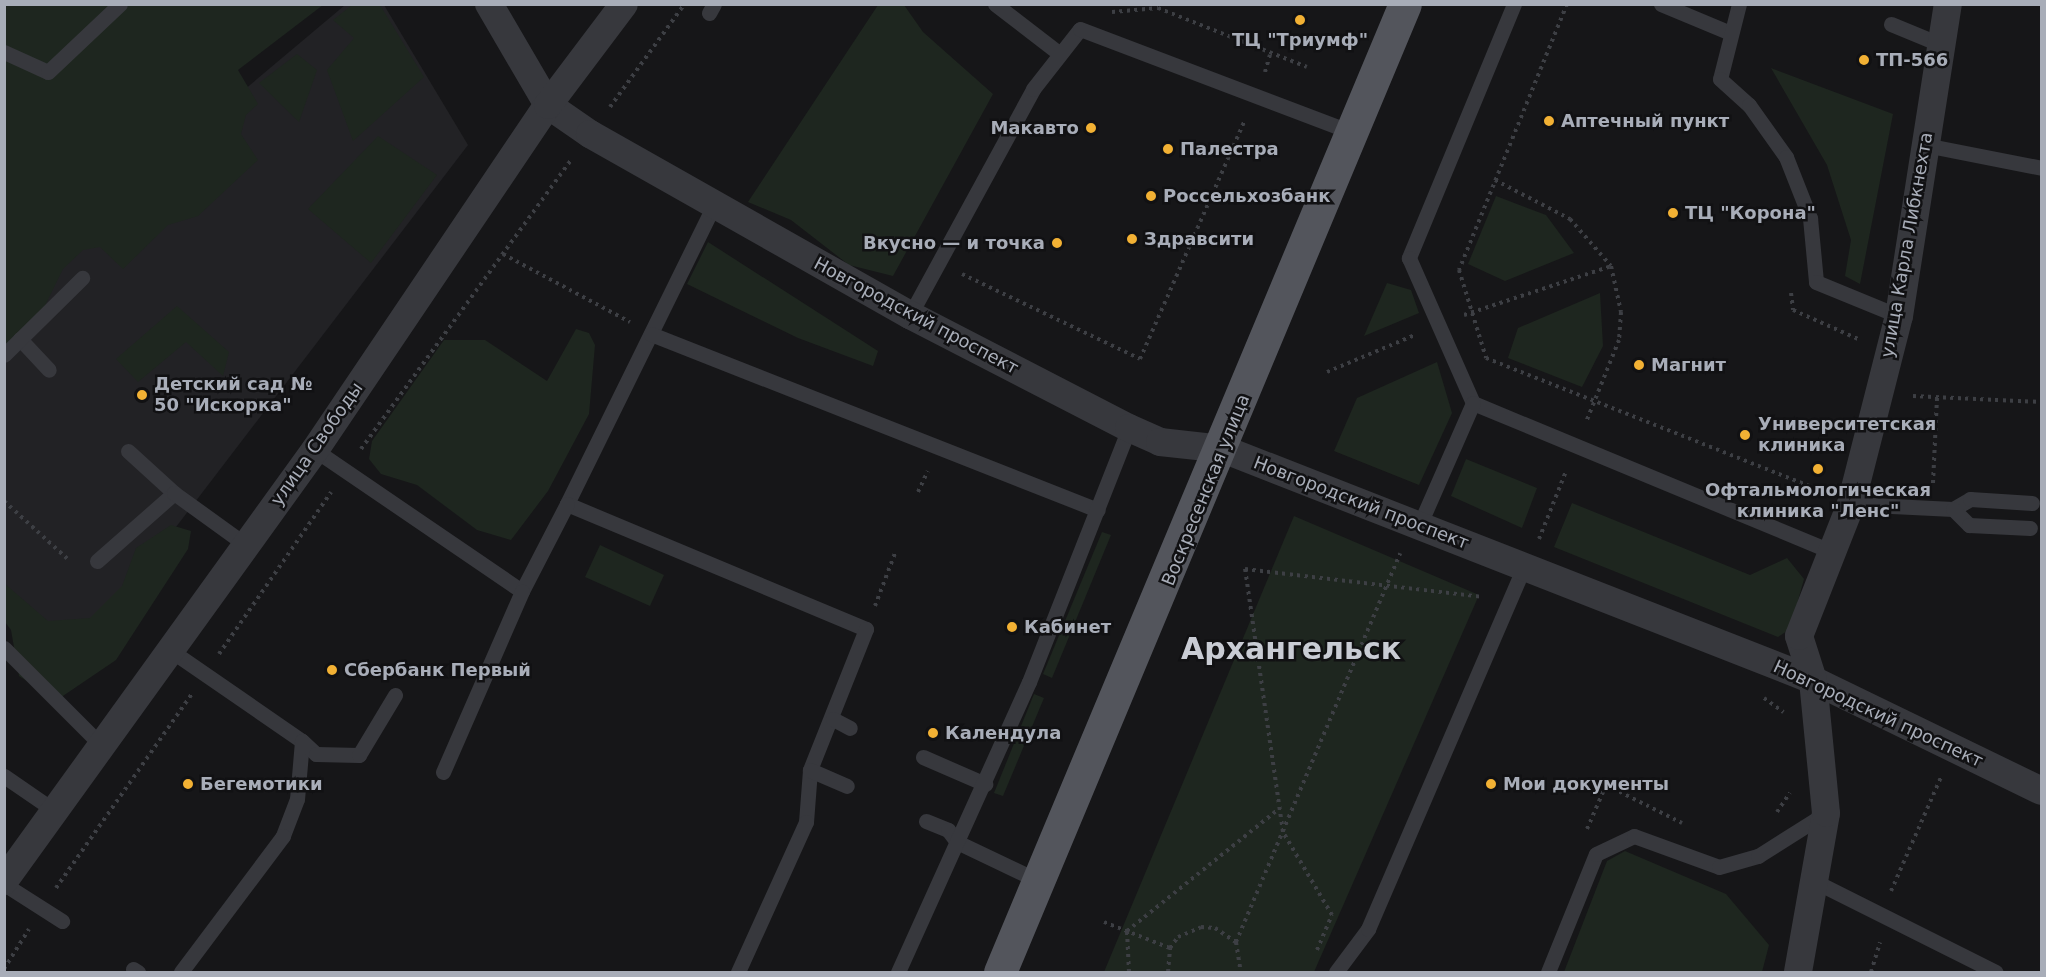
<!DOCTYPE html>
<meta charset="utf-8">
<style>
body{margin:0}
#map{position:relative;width:2046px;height:977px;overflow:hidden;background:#161618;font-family:"DejaVu Sans",sans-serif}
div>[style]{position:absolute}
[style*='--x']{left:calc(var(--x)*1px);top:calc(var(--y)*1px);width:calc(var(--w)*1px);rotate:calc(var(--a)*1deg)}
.built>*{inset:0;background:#222225}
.green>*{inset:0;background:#1e261f}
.path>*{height:4px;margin-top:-2px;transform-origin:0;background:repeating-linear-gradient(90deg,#3d3f44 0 3px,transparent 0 7.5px)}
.service>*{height:15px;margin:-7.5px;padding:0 7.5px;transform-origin:7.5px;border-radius:7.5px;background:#37383d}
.minor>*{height:28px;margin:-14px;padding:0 14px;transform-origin:14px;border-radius:14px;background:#37383d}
.primary>*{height:33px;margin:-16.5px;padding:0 16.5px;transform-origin:16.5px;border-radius:16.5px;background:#53555c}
.dots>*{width:16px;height:16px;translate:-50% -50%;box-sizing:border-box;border:3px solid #111113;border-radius:50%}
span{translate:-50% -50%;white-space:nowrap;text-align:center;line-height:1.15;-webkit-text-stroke:5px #111113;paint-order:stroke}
.poi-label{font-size:18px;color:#a8adb8;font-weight:700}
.left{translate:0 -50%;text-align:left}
.right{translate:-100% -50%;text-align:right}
.street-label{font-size:18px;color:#a8adb8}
.town-label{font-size:30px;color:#c9ccd4;font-weight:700}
.frame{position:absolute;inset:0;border:6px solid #a8adb8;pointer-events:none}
</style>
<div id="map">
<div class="built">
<div style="clip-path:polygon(345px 5px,384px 5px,468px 145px,69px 667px,5px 604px,4px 292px)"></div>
</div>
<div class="green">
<div style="clip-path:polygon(5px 5px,323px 5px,238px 70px,258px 104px,246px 115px,241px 134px,258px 160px,198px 216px,168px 225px,123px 269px,100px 247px,83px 250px,63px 269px,34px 328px,5px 344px)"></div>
<div style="clip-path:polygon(352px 5px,380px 5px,424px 77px,353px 141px,327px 70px,354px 38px,333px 20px)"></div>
<div style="clip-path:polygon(878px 5px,904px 5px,923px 32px,993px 94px,893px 276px,849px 265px,791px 220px,748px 202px)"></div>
<div style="clip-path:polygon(297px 54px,317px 70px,299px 122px,259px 83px)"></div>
<div style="clip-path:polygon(1771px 68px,1893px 114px,1860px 284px,1845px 276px,1851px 240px,1827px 165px)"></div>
<div style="clip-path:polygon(378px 136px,437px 175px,371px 263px,308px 209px)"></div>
<div style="clip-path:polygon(1496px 196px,1546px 215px,1574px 253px,1505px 281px,1468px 264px)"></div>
<div style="clip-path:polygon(708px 242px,878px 351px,873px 366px,798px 338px,687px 284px)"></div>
<div style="clip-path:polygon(1387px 283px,1411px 290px,1419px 313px,1364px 336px)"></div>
<div style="clip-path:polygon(1600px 293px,1603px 346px,1582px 387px,1508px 358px,1518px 328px)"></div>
<div style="clip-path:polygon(177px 306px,229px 352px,223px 376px,186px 342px,138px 382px,116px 359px)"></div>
<div style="clip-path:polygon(576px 329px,589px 333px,595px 345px,589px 414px,548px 491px,511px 540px,477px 530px,417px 485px,381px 474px,369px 459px,372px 441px,444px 340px,485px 340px,547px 381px)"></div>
<div style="clip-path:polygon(1437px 362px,1452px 413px,1419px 485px,1334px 451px,1357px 398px)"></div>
<div style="clip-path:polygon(1466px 459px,1537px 488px,1522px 528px,1451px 496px)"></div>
<div style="clip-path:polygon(1572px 503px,1750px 575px,1787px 558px,1804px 579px,1790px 629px,1778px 637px,1554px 547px)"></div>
<div style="clip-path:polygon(1294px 516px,1479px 595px,1314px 972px,1104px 972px)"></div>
<div style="clip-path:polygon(171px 525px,191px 531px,188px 549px,116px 660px,57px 700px,19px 676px,11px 630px,5px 622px,4px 583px,48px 621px,90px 618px,122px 586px,136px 548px)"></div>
<div style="clip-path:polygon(1102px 532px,1111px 535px,1052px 678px,1043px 674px)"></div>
<div style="clip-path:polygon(600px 545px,664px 575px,650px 606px,585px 577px)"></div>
<div style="clip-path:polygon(1034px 694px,1044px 698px,1003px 796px,994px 793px)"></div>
<div style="clip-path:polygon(1625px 851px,1726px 894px,1769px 945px,1762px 972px,1564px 972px,1607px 861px)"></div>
</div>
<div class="path">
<div style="--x:1567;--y:4;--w:287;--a:112.1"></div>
<div style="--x:1459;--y:270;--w:92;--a:72.9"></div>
<div style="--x:1486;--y:358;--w:359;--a:21.6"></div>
<div style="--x:1112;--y:12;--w:46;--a:-5"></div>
<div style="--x:1158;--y:8;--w:160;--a:21.6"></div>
<div style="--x:1265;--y:72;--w:18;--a:-74"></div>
<div style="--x:610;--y:107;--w:125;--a:-54.1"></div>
<div style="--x:1495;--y:180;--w:85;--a:27.5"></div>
<div style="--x:1570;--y:219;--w:62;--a:48.9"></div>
<div style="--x:1611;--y:266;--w:47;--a:77.7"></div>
<div style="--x:1621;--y:312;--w:28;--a:94"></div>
<div style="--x:1619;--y:340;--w:88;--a:111.9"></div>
<div style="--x:503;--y:254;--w:144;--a:28.2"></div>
<div style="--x:962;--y:274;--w:197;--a:25.5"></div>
<div style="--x:1140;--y:359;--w:261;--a:-66.3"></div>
<div style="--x:1791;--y:293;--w:17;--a:83"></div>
<div style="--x:1793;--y:310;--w:71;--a:24"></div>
<div style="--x:1464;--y:315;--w:155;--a:-18.4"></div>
<div style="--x:1327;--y:372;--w:95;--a:-22.8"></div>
<div style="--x:1913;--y:396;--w:129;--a:2.7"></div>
<div style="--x:361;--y:449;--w:359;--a:-54"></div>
<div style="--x:1933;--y:483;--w:86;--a:-87.3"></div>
<div style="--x:918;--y:492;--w:23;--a:-65"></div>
<div style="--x:4;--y:501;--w:89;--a:42.3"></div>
<div style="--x:1539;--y:539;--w:73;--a:-68.3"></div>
<div style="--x:875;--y:606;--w:57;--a:-69.3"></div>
<div style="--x:219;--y:654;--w:197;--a:-55.3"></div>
<div style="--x:1764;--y:698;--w:24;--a:36"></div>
<div style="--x:1777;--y:812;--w:23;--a:-56"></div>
<div style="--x:1587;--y:829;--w:48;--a:-66.6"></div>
<div style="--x:1606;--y:785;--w:85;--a:26.6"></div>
<div style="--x:56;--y:888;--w:236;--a:-55"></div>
<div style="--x:1891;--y:891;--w:124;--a:-66.3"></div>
<div style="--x:1104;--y:922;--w:71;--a:21.5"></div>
<div style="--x:1236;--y:942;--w:422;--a:-67.1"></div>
<div style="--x:1317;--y:950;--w:38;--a:-67"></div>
<div style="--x:1332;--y:915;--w:96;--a:-120.6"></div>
<div style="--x:1283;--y:832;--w:266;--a:-98.2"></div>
<div style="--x:1245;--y:569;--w:239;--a:6.7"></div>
<div style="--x:4;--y:969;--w:47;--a:-58"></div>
<div style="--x:1129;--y:972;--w:41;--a:-92.8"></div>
<div style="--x:1127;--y:931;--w:195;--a:-38.8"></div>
<div style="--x:1168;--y:972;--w:24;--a:-85"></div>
<div style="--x:1170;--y:948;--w:14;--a:-54"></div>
<div style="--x:1178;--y:937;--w:25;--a:-23"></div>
<div style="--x:1201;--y:927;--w:14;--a:4"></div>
<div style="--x:1215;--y:928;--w:25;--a:34"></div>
<div style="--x:1236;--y:942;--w:30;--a:81"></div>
<div style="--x:1871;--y:972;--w:31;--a:-73"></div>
</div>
<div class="service">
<div style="--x:995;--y:4;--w:82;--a:37.6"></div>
<div style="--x:1514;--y:4;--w:275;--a:112.5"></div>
<div style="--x:1409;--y:258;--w:158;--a:66.2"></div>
<div style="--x:1473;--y:403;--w:386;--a:22.5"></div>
<div style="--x:1661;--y:4;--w:73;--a:22.7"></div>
<div style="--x:1739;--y:4;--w:77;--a:104.2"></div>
<div style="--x:1720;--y:79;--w:39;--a:42"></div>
<div style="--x:1749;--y:105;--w:64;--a:54.6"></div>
<div style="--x:1786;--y:157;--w:66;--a:68.5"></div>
<div style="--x:1810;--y:218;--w:64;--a:84.6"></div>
<div style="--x:1816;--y:282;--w:90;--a:22.3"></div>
<div style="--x:709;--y:13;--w:10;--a:-61"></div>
<div style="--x:1891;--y:24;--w:55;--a:22.4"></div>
<div style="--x:4;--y:52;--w:48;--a:24.4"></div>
<div style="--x:48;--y:72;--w:99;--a:-43.4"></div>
<div style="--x:1925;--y:145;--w:119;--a:11.1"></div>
<div style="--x:714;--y:205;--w:333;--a:116.2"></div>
<div style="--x:567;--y:504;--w:324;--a:22.7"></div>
<div style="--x:866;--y:629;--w:152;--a:111.7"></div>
<div style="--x:810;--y:770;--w:52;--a:94.4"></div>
<div style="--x:806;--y:822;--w:165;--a:114.4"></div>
<div style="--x:910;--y:315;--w:257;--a:-61.4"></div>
<div style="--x:1033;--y:89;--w:76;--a:-51.9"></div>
<div style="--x:1080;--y:29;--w:293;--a:20.8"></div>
<div style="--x:651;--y:334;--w:480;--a:21.5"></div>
<div style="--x:20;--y:339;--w:42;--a:46.9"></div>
<div style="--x:4;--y:355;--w:110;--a:-44.6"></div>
<div style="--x:315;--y:450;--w:250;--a:34.3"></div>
<div style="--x:522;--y:591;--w:98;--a:-62.7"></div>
<div style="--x:128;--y:451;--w:62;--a:42.4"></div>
<div style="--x:1851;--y:504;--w:102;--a:2.8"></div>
<div style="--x:1953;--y:509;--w:20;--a:-30"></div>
<div style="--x:1970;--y:499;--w:62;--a:3.7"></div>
<div style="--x:1953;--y:509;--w:23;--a:45"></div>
<div style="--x:1969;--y:525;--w:61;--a:2.8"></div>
<div style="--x:1419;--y:526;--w:134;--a:-66.3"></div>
<div style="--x:97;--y:561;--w:103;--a:-41.4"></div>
<div style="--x:174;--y:493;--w:89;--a:35.8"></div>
<div style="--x:4;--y:648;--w:139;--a:45"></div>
<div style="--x:170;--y:650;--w:160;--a:34.6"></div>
<div style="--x:302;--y:741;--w:58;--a:94.9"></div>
<div style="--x:297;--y:799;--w:40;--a:111"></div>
<div style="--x:283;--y:836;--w:170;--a:126.9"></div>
<div style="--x:833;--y:719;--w:19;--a:28"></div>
<div style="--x:302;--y:741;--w:19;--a:43"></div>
<div style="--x:316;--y:754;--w:43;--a:1.3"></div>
<div style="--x:359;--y:755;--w:70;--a:-59"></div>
<div style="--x:923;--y:757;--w:68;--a:23.5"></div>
<div style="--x:810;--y:770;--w:40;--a:23.4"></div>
<div style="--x:443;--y:772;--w:197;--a:-66.4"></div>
<div style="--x:4;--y:776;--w:62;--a:34.5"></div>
<div style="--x:926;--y:821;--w:24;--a:22"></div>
<div style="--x:948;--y:830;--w:15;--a:53"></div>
<div style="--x:957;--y:842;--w:93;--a:25.5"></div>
<div style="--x:1814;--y:881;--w:203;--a:26.6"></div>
<div style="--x:4;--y:884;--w:69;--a:32.5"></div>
<div style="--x:133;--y:969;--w:6;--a:31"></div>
<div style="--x:898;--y:972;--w:318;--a:-65.7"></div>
<div style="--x:1029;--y:682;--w:273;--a:-68.5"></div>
<div style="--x:1336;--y:972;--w:54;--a:-53.3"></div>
<div style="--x:1368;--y:929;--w:394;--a:-66.7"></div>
<div style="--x:1548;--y:972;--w:127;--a:-67.9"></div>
<div style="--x:1596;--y:854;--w:42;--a:-25.3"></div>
<div style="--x:1634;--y:836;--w:90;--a:20"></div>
<div style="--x:1719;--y:867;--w:41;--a:-15.8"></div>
<div style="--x:1758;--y:856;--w:80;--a:-32.3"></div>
</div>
<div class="minor">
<div style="--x:489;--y:4;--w:117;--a:59.7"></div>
<div style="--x:548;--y:105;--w:51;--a:34.6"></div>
<div style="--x:590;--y:134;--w:368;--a:29.5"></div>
<div style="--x:910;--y:315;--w:246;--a:27.3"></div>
<div style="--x:1129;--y:428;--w:34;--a:24"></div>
<div style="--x:1160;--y:442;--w:63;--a:6.3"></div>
<div style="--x:1223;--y:449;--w:634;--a:21.38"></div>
<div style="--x:1813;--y:680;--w:254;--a:25.9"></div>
<div style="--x:4;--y:881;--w:531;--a:-54.19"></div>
<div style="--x:315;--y:450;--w:416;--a:-56"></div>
<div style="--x:548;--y:105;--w:126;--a:-53"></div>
<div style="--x:1798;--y:972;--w:161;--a:-80"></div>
<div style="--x:1826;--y:813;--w:134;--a:-95.6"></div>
<div style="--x:1813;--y:680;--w:46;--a:-107.7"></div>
<div style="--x:1799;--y:636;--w:142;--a:-68.5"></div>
<div style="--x:1851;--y:504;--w:194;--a:-75.7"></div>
<div style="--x:1899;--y:316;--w:316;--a:-81.1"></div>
</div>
<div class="primary">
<div style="--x:1000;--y:972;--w:1049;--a:-67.3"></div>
</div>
<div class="dots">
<div style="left:1300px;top:20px;background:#f2b134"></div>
<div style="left:1864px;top:60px;background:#f2b134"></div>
<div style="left:1549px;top:121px;background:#f2b134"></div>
<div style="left:1091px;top:128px;background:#f2b134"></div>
<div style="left:1168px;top:149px;background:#f2b134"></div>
<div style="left:1151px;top:196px;background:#f2b134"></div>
<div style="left:1673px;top:213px;background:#f2b134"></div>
<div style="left:1132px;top:239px;background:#f2b134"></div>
<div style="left:1057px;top:243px;background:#f2b134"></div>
<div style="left:1639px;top:365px;background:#f2b134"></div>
<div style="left:142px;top:395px;background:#f2b134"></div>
<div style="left:1745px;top:435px;background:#f2b134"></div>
<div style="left:1818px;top:469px;background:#f2b134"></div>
<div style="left:1012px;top:627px;background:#f2b134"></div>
<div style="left:332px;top:670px;background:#f2b134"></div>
<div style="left:933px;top:733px;background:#f2b134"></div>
<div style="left:188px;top:784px;background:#f2b134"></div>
<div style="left:1491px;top:784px;background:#f2b134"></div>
</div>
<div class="poi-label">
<span style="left:1300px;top:40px">ТЦ "Триумф"</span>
<span class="left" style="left:1876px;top:60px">ТП-566</span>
<span class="left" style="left:1561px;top:121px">Аптечный пункт</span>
<span class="right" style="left:1079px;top:128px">Макавто</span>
<span class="left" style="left:1180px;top:149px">Палестра</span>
<span class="left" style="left:1163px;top:196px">Россельхозбанк</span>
<span class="left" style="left:1685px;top:213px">ТЦ "Корона"</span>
<span class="left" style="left:1144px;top:239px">Здравсити</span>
<span class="right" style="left:1045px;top:243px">Вкусно — и точка</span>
<span class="left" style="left:1651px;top:365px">Магнит</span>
<span class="left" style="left:154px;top:395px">Детский сад №<br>50 "Искорка"</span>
<span class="left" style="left:1758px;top:435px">Университетская<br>клиника</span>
<span style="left:1818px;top:501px">Офтальмологическая<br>клиника "Ленс"</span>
<span class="left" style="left:1024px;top:627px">Кабинет</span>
<span class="left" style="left:344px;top:670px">Сбербанк Первый</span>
<span class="left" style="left:945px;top:733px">Календула</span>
<span class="left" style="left:200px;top:784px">Бегемотики</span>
<span class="left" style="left:1503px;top:784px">Мои документы</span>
</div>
<div class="street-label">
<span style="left:1907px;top:245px;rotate:-80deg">улица Карла Либкнехта</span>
<span style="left:916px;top:316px;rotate:28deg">Новгородский проспект</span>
<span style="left:317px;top:444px;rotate:-55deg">улица Свободы</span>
<span style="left:1206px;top:490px;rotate:-68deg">Воскресенская улица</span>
<span style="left:1361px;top:503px;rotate:21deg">Новгородский проспект</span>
<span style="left:1878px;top:714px;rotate:25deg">Новгородский проспект</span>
</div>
<div class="town-label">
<span style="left:1291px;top:649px">Архангельск</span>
</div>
<div class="frame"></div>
</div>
